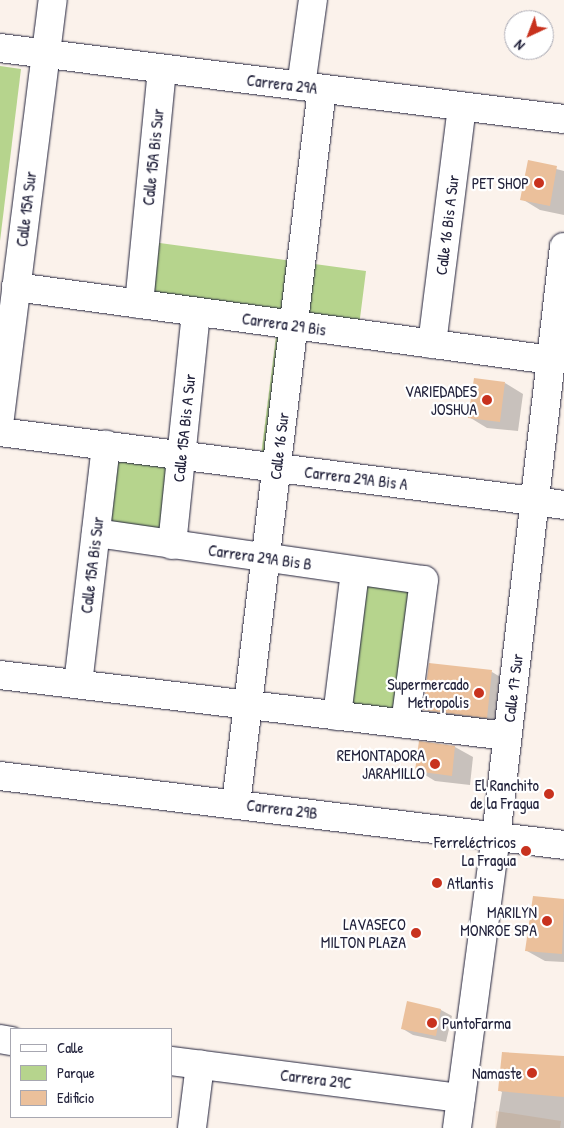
<!DOCTYPE html>
<meta charset="utf-8">
<style>
body{margin:0}
#map{position:relative;width:564px;height:1128px;overflow:hidden;background:#fbf2eb;font-family:"Patrick Hand",sans-serif}
div>[style]{position:absolute}
[style*='--x']{left:calc(var(--x)*1px);top:calc(var(--y)*1px);width:calc(var(--w)*1px);rotate:calc(var(--a)*1deg)}
.built>*{inset:0;background:#f6e3d3}
.green>*{inset:0;background:#b6d48d}
.shadow>*{inset:0;background:#0003}
.building>*{inset:0;background:#ebc09b}
.roads{filter:drop-shadow(0 0 1px #22223b) drop-shadow(0 0 1px #22223b)}
.minor>*{height:28px;margin:-14px;padding:0 14px;transform-origin:14px;border-radius:14px;background:#fff}
.dots>*{width:14px;height:14px;translate:-50% -50%;box-sizing:border-box;border:2px solid #fff;border-radius:50%}
span{translate:-50% -50%;white-space:nowrap;text-align:center;line-height:1.15;-webkit-text-stroke:4.5px #fff;paint-order:stroke}
.street-label{font-size:16px;color:#22223b}
.poi-label{font-size:16px;color:#22223b}
.right{translate:-100% -50%;text-align:right}
.left{translate:0 -50%;text-align:left}
.legend{position:absolute;left:10px;top:1028px;width:162px;height:90px;box-sizing:border-box;background:#fff;border:1px solid #a7a7b1;margin:0;padding:6px 9px;list-style:none;font-size:15px;color:#22223b}
.legend li{display:flex;align-items:center;gap:10px;height:25px}
.legend b{width:25px;border:1px solid #a7a7b1}
.north{position:absolute;left:504px;top:10px;width:50px;height:50px;box-sizing:border-box;background:#fff;border:1px solid #a7a7b1;border-radius:50%;rotate:223deg;font-size:14px;font-weight:700;line-height:20px;text-align:center;color:#22223b}
.north::after{content:'';display:block;margin:auto;width:18px;height:22px;background:#c8321e;clip-path:polygon(50% 0,100% 100%,50% 72%,0 100%)}
</style>
<div id="map">
<div class="built">
<div style="clip-path:polygon(496px 1111px,561px 1121px,560px 1128px,495px 1128px)"></div>
</div>
<div class="green">
<div style="clip-path:polygon(0 66px,21px 69px,0 241px)"></div>
<div style="clip-path:polygon(145px 241px,366px 271px,358px 334px,307px 328px,289px 458px,261px 455px,276px 336px,139px 304px)"></div>
<div style="clip-path:polygon(106px 445px,181px 455px,172px 545px,96px 533px)"></div>
<div style="clip-path:polygon(356px 574px,423px 581px,402px 720px,340px 713px)"></div>
</div>
<div class="shadow">
<div style="clip-path:polygon(529px 162px,564px 171px,564px 215px,540px 210px,522px 199px)"></div>
<div style="clip-path:polygon(505px 383px,523px 394px,518px 431px,487px 428px,469px 417px)"></div>
<div style="clip-path:polygon(492px 672px,502px 678px,497px 723px,435px 716px,424px 709px)"></div>
<div style="clip-path:polygon(455px 747px,473px 757px,470px 785px,435px 781px,417px 770px)"></div>
<div style="clip-path:polygon(534px 897px,564px 900px,564px 962px,545px 961px,527px 951px)"></div>
<div style="clip-path:polygon(408px 1003px,441px 1010px,452px 1016px,446px 1042px,413px 1035px,403px 1029px)"></div>
<div style="clip-path:polygon(564px 1058px,564px 1128px,496px 1128px,502px 1092px,499px 1090px)"></div>
</div>
<div class="building">
<div style="clip-path:polygon(528px 160px,557px 166px,550px 206px,520px 200px)"></div>
<div style="clip-path:polygon(474px 378px,505px 382px,500px 422px,468px 418px)"></div>
<div style="clip-path:polygon(429px 663px,492px 670px,487px 718px,423px 710px)"></div>
<div style="clip-path:polygon(419px 741px,455px 746px,452px 776px,415px 771px)"></div>
<div style="clip-path:polygon(533px 896px,564px 899px,562px 954px,525px 951px)"></div>
<div style="clip-path:polygon(407px 1001px,441px 1009px,436px 1036px,401px 1029px)"></div>
<div style="clip-path:polygon(502px 1052px,564px 1056px,564px 1097px,498px 1091px)"></div>
</div>
<div class="roads">
<div class="minor">
<div style="--x:0;--y:48;--w:568;--a:7.18"></div>
<div style="--x:301;--y:86;--w:87;--a:-82.1"></div>
<div style="--x:16;--y:287;--w:540;--a:7.77"></div>
<div style="--x:139;--y:304;--w:236;--a:-84.4"></div>
<div style="--x:432;--y:344;--w:239;--a:-82.8"></div>
<div style="--x:0;--y:417;--w:420;--a:-82.8"></div>
<div style="--x:0;--y:432;--w:569;--a:7.37"></div>
<div style="--x:96;--y:533;--w:331;--a:8.2"></div>
<div style="--x:424;--y:580;--w:145;--a:97.5"></div>
<div style="--x:172;--y:545;--w:234;--a:-84.1"></div>
<div style="--x:0;--y:675;--w:511;--a:6.86"></div>
<div style="--x:78;--y:684;--w:241;--a:-83.3"></div>
<div style="--x:337;--y:716;--w:146;--a:-82.9"></div>
<div style="--x:0;--y:776;--w:568;--a:6.97"></div>
<div style="--x:236;--y:804;--w:720;--a:-83.14"></div>
<div style="--x:0;--y:1039;--w:11;--a:10"></div>
<div style="--x:171;--y:1061;--w:292;--a:7.3"></div>
<div style="--x:192;--y:1128;--w:64;--a:-82.8"></div>
<div style="--x:457;--y:1128;--w:294;--a:-82.4"></div>
<div style="--x:496;--y:837;--w:594;--a:-83.43"></div>
</div>
</div>
<div class="dots">
<div style="left:539px;top:183px;background:#c8321e"></div>
<div style="left:487px;top:400px;background:#c8321e"></div>
<div style="left:479px;top:693px;background:#c8321e"></div>
<div style="left:435px;top:764px;background:#c8321e"></div>
<div style="left:549px;top:794px;background:#c8321e"></div>
<div style="left:526px;top:851px;background:#c8321e"></div>
<div style="left:437px;top:883px;background:#c8321e"></div>
<div style="left:547px;top:921px;background:#c8321e"></div>
<div style="left:416px;top:933px;background:#c8321e"></div>
<div style="left:432px;top:1023px;background:#c8321e"></div>
<div style="left:532px;top:1073px;background:#c8321e"></div>
</div>
<div class="street-label">
<span style="left:282px;top:84px;rotate:7deg">Carrera 29A</span>
<span style="left:153px;top:157px;rotate:-84deg">Calle 15A Bis Sur</span>
<span style="left:26px;top:209px;rotate:-83deg">Calle 15A Sur</span>
<span style="left:447px;top:225px;rotate:-83deg">Calle 16 Bis A Sur</span>
<span style="left:284px;top:324px;rotate:8deg">Carrera 29 Bis</span>
<span style="left:184px;top:428px;rotate:-84deg">Calle 15A Bis A Sur</span>
<span style="left:279px;top:446px;rotate:-83deg">Calle 16 Sur</span>
<span style="left:356px;top:478px;rotate:7deg">Carrera 29A Bis A</span>
<span style="left:260px;top:557px;rotate:8deg">Carrera 29A Bis B</span>
<span style="left:92px;top:565px;rotate:-83deg">Calle 15A Bis Sur</span>
<span style="left:513px;top:688px;rotate:-83deg">Calle 17 Sur</span>
<span style="left:282px;top:809px;rotate:7deg">Carrera 29B</span>
<span style="left:316px;top:1079px;rotate:7deg">Carrera 29C</span>
</div>
<div class="poi-label">
<span class="right" style="left:529px;top:183px">PET SHOP</span>
<span class="right" style="left:477px;top:400px">VARIEDADES<br>JOSHUA</span>
<span class="right" style="left:469px;top:693px">Supermercado<br>Metropolis</span>
<span class="right" style="left:425px;top:764px">REMONTADORA<br>JARAMILLO</span>
<span class="right" style="left:539px;top:794px">El Ranchito<br>de la Fragua</span>
<span class="right" style="left:516px;top:851px">Ferreléctricos<br>La Fragua</span>
<span class="left" style="left:447px;top:883px">Atlantis</span>
<span class="right" style="left:537px;top:921px">MARILYN<br>MONROE SPA</span>
<span class="right" style="left:406px;top:933px">LAVASECO<br>MILTON PLAZA</span>
<span class="left" style="left:442px;top:1023px">PuntoFarma</span>
<span class="right" style="left:522px;top:1073px">Namaste</span>
</div>
<ul class="legend">
<li><b style="height:6px;background:#fff"></b>Calle</li>
<li><b style="height:14px;background:#b6d48d"></b>Parque</li>
<li><b style="height:14px;background:#ebc09b"></b>Edificio</li>
</ul>
<div class="north">N</div>
</div>
